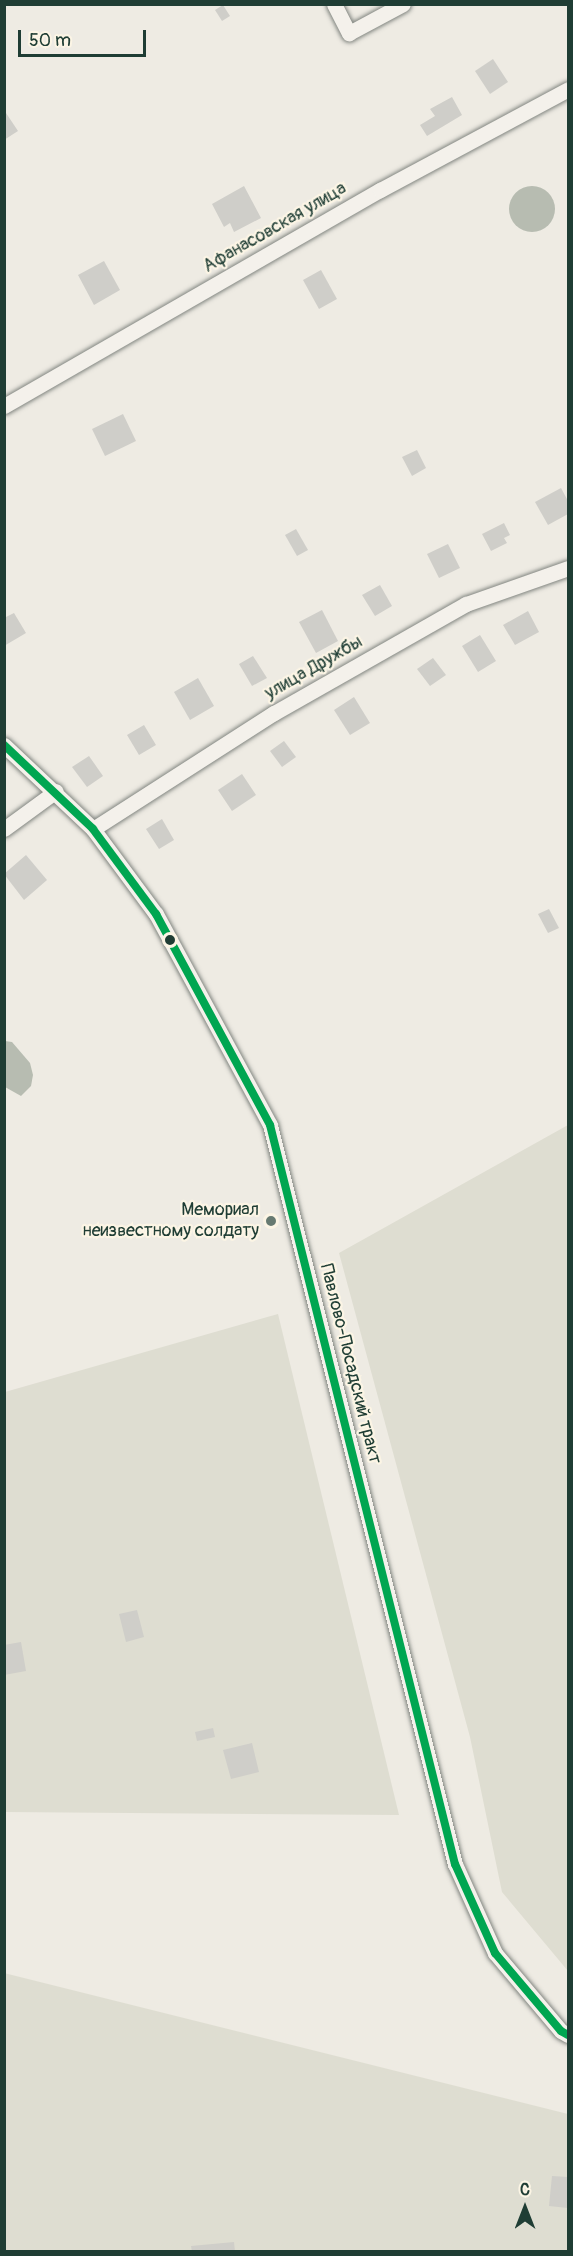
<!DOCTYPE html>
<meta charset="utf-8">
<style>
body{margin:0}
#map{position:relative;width:573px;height:2256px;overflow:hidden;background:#eeebe3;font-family:Pangolin,sans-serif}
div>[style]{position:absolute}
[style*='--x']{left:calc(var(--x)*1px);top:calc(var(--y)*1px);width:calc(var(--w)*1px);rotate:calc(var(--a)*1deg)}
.green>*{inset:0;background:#deddd1}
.water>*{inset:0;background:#b7bcb1}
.round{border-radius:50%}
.building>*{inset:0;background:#cfcec9}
.roads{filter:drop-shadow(0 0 2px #828681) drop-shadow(0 0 2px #828681)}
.street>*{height:15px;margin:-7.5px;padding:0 7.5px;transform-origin:7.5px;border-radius:7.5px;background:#f4f1eb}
.bus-1>*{height:8px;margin:-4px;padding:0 4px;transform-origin:4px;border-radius:4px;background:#00a651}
.dots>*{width:16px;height:16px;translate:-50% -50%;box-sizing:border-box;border:3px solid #fcf5e5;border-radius:50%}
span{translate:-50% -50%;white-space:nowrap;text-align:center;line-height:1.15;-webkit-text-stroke:4.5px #fcf5e5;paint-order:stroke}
.street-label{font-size:18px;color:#1f3d34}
.poi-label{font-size:18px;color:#1f3d34}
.right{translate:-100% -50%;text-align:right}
.frame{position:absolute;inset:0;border:6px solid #1f3d34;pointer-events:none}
.north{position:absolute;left:495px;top:2178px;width:60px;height:60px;-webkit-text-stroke:4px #fcf5e5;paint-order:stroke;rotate:0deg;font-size:16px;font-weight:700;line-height:24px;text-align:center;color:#1f3d34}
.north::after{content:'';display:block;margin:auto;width:21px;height:27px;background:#1f3d34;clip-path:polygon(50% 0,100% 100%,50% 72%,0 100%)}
.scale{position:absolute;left:18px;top:30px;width:128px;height:27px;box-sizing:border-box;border:3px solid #1f3d34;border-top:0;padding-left:8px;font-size:18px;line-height:21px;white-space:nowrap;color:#1f3d34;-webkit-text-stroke:4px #fcf5e5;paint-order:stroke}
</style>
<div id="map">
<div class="green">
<div style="clip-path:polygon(568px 1125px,568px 1971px,502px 1892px,470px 1737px,339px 1253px)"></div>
<div style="clip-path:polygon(278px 1314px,399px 1815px,5px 1812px,5px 1392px)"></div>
<div style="clip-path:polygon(4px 1973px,568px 2114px,568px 2251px,5px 2251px)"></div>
</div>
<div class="water">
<div class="round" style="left:509px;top:186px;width:46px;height:46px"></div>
<div style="clip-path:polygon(5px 1041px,12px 1042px,30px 1063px,33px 1075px,31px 1086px,21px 1096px,5px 1087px)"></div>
</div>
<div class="building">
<div style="clip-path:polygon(223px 5px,230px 16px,222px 21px,215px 10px)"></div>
<div style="clip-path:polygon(493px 59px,508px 82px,490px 94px,475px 71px)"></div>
<div style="clip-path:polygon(452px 97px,462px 115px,427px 136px,420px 125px,435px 116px,430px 109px)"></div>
<div style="clip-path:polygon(4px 110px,18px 131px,4px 140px)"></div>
<div style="clip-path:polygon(244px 186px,261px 218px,234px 232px,230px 223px,224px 227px,212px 204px)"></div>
<div style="clip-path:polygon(104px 261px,120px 290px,94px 305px,78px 275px)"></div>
<div style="clip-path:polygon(321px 270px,337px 299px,319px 309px,303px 280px)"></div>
<div style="clip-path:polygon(123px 414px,136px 441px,105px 456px,92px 429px)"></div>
<div style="clip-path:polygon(417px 450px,426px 468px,412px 476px,402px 457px)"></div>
<div style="clip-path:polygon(561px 488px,568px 501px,568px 514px,548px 525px,535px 502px)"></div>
<div style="clip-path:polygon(504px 523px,510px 535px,504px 538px,507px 543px,491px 551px,482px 534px)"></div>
<div style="clip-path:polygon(296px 529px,308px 550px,297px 556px,285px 535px)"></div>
<div style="clip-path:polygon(448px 544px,460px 568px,439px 578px,427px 554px)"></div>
<div style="clip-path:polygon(380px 585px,392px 606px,375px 616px,362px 595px)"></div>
<div style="clip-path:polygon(322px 610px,338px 641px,316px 653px,299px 622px)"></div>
<div style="clip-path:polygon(528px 611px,539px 632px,515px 645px,503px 625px)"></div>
<div style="clip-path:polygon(14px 613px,26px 633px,4px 646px,4px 618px)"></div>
<div style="clip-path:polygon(480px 635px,496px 661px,478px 672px,462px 646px)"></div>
<div style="clip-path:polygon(253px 656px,267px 678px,252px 686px,239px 664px)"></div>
<div style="clip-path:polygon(433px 658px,446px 675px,430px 686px,417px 669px)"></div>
<div style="clip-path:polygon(198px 678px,214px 706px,190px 720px,174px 692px)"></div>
<div style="clip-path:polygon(354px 697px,370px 723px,350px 735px,334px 710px)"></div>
<div style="clip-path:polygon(144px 725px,156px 745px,139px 755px,127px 735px)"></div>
<div style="clip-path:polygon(284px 741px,296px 757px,282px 767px,270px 751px)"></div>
<div style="clip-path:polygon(89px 756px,103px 776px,87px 787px,72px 767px)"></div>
<div style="clip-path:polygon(242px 774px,256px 795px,232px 811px,218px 790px)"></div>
<div style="clip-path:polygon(162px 819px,174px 840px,159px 849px,146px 829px)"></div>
<div style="clip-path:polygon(26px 855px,47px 880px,24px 900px,4px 874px)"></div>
<div style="clip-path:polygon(549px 909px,559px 928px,548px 933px,538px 914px)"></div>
<div style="clip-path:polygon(137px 1610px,144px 1637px,126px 1642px,119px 1614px)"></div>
<div style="clip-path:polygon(21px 1642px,26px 1671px,4px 1675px,4px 1645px)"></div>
<div style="clip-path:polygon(213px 1728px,215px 1737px,197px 1741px,195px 1732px)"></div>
<div style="clip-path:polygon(252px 1743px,259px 1772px,231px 1779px,223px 1750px)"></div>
<div style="clip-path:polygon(552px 2176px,568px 2177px,568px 2208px,549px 2206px)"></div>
<div style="clip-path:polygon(234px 2242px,235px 2252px,192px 2252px,191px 2246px)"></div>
</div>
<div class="roads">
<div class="street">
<div style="--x:334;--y:4;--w:33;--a:63"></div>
<div style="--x:349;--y:33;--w:61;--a:-28.2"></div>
<div style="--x:4;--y:406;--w:434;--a:-29.9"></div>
<div style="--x:380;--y:190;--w:213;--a:-28.2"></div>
<div style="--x:4;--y:745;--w:122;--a:43.3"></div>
<div style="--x:93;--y:829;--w:106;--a:53.5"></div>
<div style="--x:156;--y:914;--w:240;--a:61.6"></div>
<div style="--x:270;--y:1125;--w:762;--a:75.95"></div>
<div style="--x:455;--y:1864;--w:98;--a:65.8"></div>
<div style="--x:495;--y:1953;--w:102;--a:49.8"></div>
<div style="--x:561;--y:2031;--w:8;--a:30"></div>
<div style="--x:4;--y:829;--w:64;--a:-36.2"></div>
<div style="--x:93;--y:829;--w:215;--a:-32.7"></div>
<div style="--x:274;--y:713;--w:221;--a:-29.6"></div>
<div style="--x:466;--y:604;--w:108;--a:-19.4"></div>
</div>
</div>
<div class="bus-1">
<div style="--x:4;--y:745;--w:122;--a:43.3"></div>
<div style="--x:93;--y:829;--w:106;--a:53.5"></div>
<div style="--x:156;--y:914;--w:240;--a:61.6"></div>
<div style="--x:270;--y:1125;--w:762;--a:75.95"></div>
<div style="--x:455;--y:1864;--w:98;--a:65.8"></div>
<div style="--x:495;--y:1953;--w:102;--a:49.8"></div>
<div style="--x:561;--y:2031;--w:8;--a:30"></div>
</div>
<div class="dots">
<div style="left:170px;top:940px;background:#1f3d34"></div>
<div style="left:271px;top:1221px;background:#677a71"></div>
</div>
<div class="street-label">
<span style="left:275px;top:228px;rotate:-30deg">Афанасовская улица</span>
<span style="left:314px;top:668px;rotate:-30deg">улица Дружбы</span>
<span style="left:350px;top:1364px;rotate:76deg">Павлово-Посадский тракт</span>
</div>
<div class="poi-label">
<span class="right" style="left:259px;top:1221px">Мемориал<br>неизвестному солдату</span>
</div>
<div class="frame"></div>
<div class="north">С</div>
<div class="scale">50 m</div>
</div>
